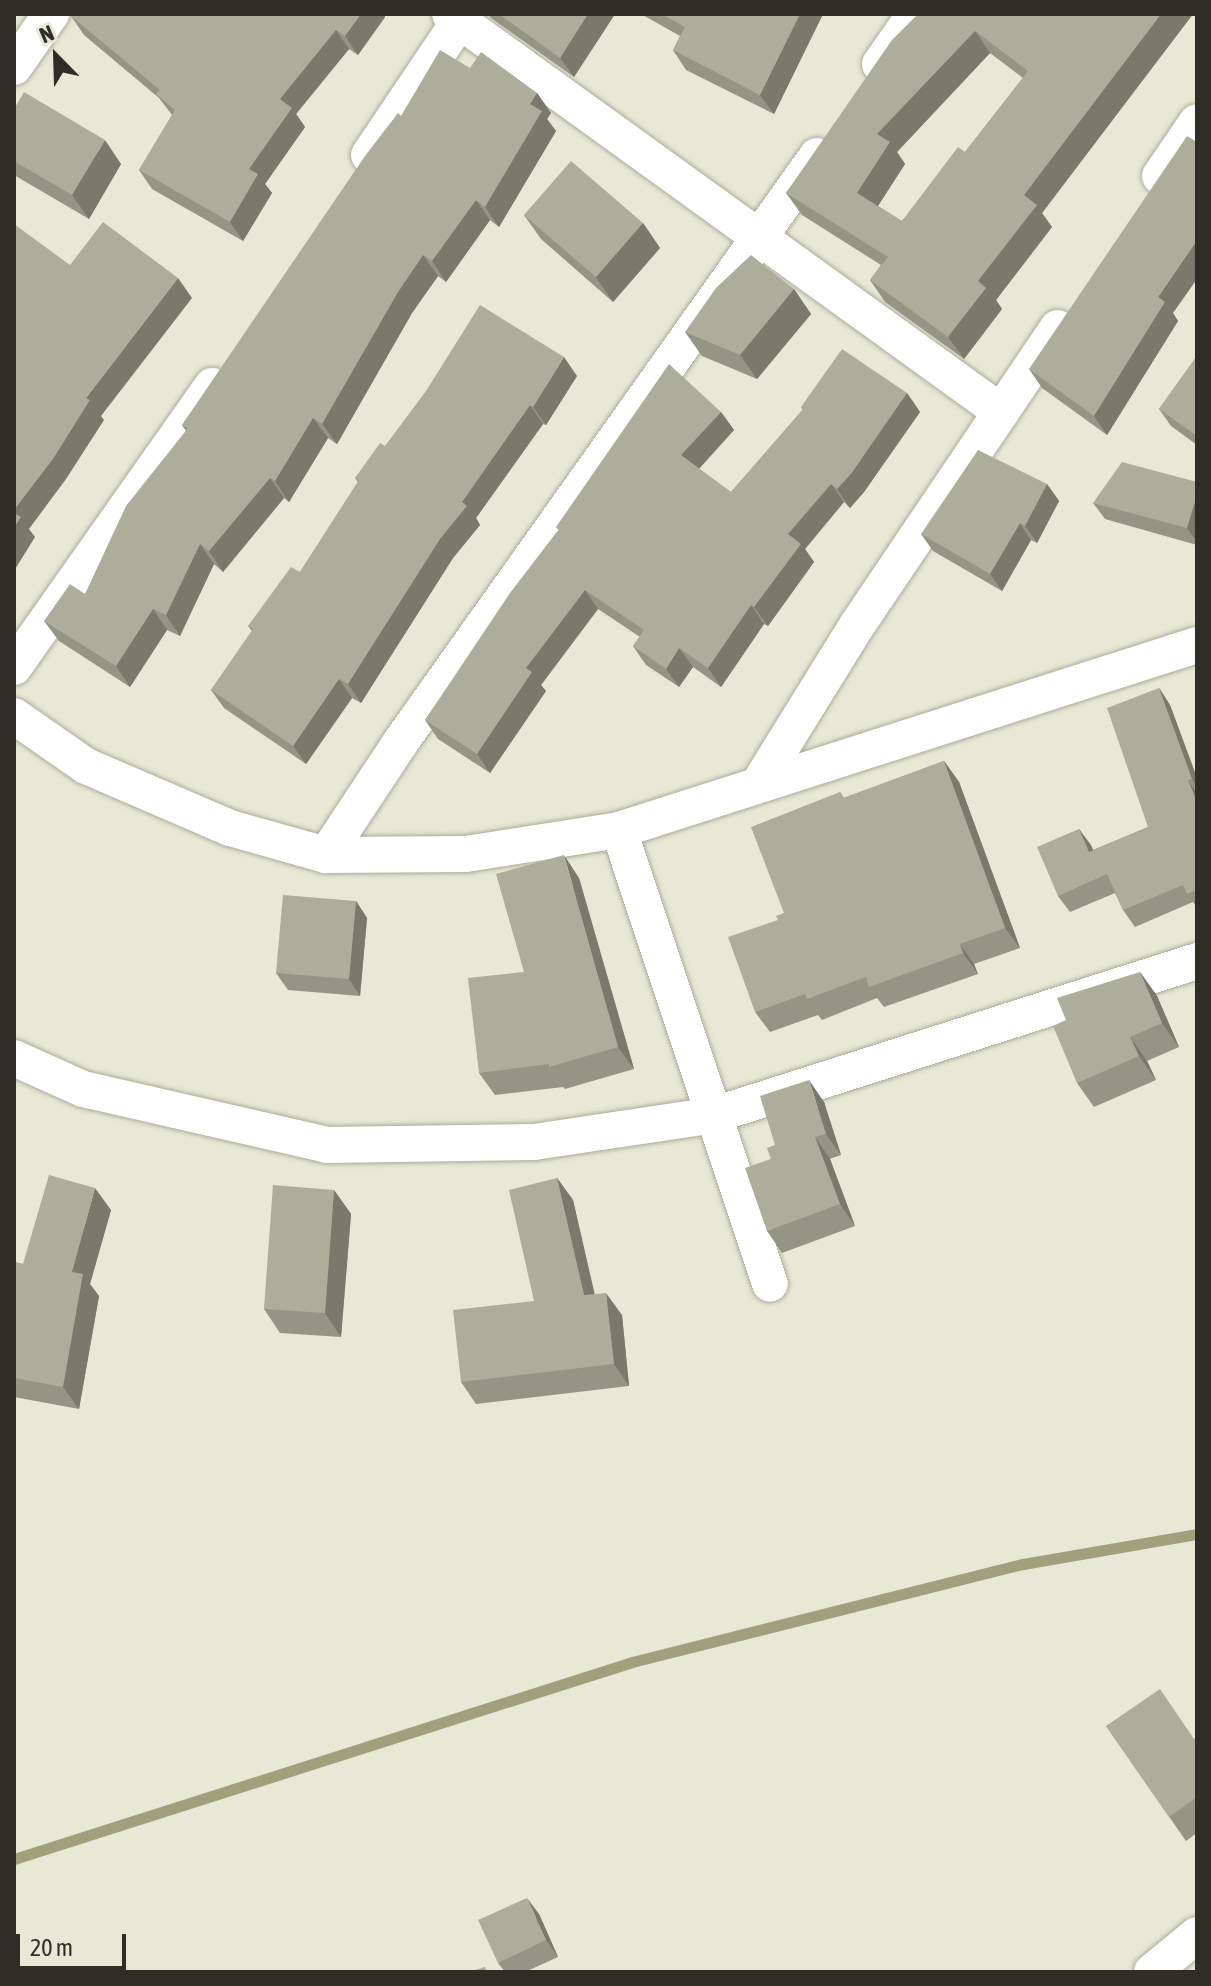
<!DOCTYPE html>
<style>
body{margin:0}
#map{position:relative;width:1211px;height:1986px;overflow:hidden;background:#e7e8d5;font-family:"Asap Condensed",sans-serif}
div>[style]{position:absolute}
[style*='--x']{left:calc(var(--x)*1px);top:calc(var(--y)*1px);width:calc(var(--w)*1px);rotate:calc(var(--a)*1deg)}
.stream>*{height:11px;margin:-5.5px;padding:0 5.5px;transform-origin:5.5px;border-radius:5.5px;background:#a0a17c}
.roads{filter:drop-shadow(0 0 2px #abab99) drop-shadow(0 0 2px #abab99)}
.street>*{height:36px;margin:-18px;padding:0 18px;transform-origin:18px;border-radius:18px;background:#fff}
.wall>*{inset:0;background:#959585}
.shaded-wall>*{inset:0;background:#79796c}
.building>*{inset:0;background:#adad9b}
span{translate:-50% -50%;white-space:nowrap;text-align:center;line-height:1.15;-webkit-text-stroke:7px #e7e8d5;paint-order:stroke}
.frame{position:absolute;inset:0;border:16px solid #2e2e27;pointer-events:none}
.north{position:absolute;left:16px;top:16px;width:80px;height:80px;-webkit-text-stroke:6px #e7e8d5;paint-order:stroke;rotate:337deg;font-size:22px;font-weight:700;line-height:32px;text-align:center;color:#2e2e27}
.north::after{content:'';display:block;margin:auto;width:28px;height:36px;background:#2e2e27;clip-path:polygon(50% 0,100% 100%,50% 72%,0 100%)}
.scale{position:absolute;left:16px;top:1934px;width:110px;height:36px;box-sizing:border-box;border:4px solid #2e2e27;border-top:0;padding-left:10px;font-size:24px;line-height:28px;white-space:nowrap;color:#2e2e27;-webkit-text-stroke:6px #e7e8d5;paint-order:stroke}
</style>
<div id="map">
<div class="stream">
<div style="--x:14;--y:1859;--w:649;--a:-17.68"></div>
<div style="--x:632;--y:1662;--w:403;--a:-14.1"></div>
<div style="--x:1023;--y:1564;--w:177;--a:-9.8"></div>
</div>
<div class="roads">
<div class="street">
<div style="--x:450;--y:14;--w:680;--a:35.84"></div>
<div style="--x:880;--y:64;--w:61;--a:-55"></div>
<div style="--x:14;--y:67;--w:65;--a:-55.1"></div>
<div style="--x:369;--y:155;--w:170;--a:-56"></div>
<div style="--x:1160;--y:176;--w:65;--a:-55.6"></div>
<div style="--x:14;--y:667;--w:344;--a:-54.8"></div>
<div style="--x:14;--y:716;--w:88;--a:34.8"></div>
<div style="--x:86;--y:766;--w:157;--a:23.3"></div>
<div style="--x:230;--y:828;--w:100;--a:15.7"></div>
<div style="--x:326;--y:855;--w:140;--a:-0.4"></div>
<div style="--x:466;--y:854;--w:155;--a:-8.9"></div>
<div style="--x:619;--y:830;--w:607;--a:-17.75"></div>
<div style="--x:758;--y:785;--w:190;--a:-58.2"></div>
<div style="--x:858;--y:624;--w:357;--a:-56"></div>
<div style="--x:619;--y:830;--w:478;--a:71.6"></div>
<div style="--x:326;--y:855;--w:134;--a:-56.5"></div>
<div style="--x:400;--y:743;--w:720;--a:-54.61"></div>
<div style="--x:14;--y:1058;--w:76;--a:24.2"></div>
<div style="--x:83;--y:1089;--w:250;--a:12.9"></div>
<div style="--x:327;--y:1145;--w:207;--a:-0.8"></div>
<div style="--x:534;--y:1142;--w:182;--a:-8.5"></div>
<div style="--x:714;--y:1115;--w:507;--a:-17.68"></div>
<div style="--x:1152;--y:1972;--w:58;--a:-39.4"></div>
</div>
</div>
<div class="wall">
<div style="clip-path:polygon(72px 14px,384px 14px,385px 17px,358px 55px,349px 49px,296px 114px,305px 127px,265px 184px,272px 193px,243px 241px,152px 189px,139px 170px,172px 115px,159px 98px,84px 35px,71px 16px)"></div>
<div style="clip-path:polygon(488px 14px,615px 14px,574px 77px,491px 18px)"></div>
<div style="clip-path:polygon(641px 14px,823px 14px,774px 114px,686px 70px,673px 50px,680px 36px)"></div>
<div style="clip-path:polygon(evenodd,918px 14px,1193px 14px,1042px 213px,1052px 227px,996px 300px,1002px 309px,964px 359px,885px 302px,870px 280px,881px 265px,802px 215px,786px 193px,918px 14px,990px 53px,1023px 78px,965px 152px,902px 221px,878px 206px,905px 164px,897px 152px,990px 53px)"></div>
<div style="clip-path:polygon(470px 68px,537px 93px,551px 113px,547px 119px,556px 131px,499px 227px,490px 220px,446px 282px,438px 276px,412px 313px,337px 444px,328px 438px,289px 502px,284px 498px,223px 572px,214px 564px,180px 636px,167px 630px,130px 687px,59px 641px,44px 621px,85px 594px,186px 431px,182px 425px,401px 116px)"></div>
<div style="clip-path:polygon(14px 109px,121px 164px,89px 219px,14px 175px)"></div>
<div style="clip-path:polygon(524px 215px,643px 223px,660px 248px,613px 302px,541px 239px)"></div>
<div style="clip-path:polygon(794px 289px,811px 314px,757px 379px,702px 356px,685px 332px)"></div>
<div style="clip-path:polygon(1173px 313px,1178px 321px,1107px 435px,1042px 388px,1029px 369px)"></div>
<div style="clip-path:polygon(1197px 356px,1197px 445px,1171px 426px,1159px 409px)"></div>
<div style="clip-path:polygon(577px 376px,546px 425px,543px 424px,476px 518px,480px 525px,453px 558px,361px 703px,352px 698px,306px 764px,224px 708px,211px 690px,252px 631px,248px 626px,300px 572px,358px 482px,355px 478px,385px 446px)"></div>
<div style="clip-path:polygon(907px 393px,920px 412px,864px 492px,850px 508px,844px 502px,805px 549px,814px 562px,768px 626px,764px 624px,721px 687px,693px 667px,679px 687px,646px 665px,633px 646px,640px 637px,598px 609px,541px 685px,546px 691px,490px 773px,438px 739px,425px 720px,559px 530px,556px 527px,721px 412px,734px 430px,699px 469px,731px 492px,803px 410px,801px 407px)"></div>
<div style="clip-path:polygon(1197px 482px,1197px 545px,1105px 519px,1093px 503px)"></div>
<div style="clip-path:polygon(1047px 484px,1059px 501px,1037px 543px,1031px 540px,1002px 591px,933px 551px,921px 534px)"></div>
<div style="clip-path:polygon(1159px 688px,1170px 705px,1197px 778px,1197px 908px,1193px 902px,1135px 927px,1123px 910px,1115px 893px,1070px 912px,1058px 896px,1079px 829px,1093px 850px,1148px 827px)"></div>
<div style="clip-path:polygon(944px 761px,959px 782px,1020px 948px,974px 964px,978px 974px,884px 1007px,877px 998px,822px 1020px,818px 1015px,770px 1032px,755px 1012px,778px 920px,784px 913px,840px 792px,844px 798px)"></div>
<div style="clip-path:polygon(579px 878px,634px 1069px,565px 1089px,563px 1087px,495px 1095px,479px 1073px,524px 972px)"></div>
<div style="clip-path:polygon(356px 901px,367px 918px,360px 996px,288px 990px,276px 973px)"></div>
<div style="clip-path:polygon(1140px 972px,1157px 996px,1179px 1047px,1147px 1061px,1156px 1080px,1094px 1107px,1077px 1083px,1066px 1020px)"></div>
<div style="clip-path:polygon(824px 1102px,841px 1155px,830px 1159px,855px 1226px,782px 1253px,767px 1231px,771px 1159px,775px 1145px)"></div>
<div style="clip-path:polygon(557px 1178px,573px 1200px,594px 1294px,622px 1315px,629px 1386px,476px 1404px,461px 1382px,534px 1301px)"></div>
<div style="clip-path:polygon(334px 1190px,351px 1214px,341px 1337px,280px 1333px,264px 1309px)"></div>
<div style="clip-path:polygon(111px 1210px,90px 1284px,99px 1296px,79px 1409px,14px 1397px,14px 1262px,23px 1264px)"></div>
<div style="clip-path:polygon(1106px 1726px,1195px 1739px,1197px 1738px,1197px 1833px,1186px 1841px)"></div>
<div style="clip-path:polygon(539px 1914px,558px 1957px,525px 1972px,505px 1972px,498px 1963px)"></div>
</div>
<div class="shaded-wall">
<div style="clip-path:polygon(361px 14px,384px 14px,385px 17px,358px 55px,345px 36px)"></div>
<div style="clip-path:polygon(588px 14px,615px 14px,574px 77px,560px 58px)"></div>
<div style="clip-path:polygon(800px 14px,823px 14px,774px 114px,760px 95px)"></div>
<div style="clip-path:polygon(1161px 14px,1193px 14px,1042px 213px,1052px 227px,996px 300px,1002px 309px,964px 359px,948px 337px,1024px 195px)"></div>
<div style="clip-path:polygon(336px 30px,349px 49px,296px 114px,305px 127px,265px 184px,272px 193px,243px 241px,230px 222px,249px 169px,280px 99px)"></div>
<div style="clip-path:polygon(975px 31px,990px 53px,897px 152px,905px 164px,872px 215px,857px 193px,877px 134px)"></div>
<div style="clip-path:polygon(537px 93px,551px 113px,547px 119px,556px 131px,499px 227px,485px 207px,530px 104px)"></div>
<div style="clip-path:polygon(105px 140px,121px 164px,89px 219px,72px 195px)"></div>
<div style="clip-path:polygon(476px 200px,490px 220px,446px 282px,432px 261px)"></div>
<div style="clip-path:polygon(643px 223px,660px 248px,613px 302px,596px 277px)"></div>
<div style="clip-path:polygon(1197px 240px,1197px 279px,1173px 313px,1178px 321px,1107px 435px,1094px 416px,1158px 297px)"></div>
<div style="clip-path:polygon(423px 255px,438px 276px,412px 313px,337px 444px,322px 424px,398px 292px)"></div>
<div style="clip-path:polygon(178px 278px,192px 298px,101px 416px,104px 420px,66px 479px,29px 529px,35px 537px,14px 571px,14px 510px,86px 398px)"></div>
<div style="clip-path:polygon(794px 289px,811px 314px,757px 379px,740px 355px)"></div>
<div style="clip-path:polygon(564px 357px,577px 376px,546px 425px,533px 407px)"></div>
<div style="clip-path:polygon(907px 393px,920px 412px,864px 492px,850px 508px,837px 489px)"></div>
<div style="clip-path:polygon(530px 405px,543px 424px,476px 518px,480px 525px,453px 558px,361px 703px,348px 684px,462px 502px)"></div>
<div style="clip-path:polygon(721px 412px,734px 430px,694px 474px,681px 455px)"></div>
<div style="clip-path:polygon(313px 418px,328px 438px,289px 502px,275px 481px)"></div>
<div style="clip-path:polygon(270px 478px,284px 498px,223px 572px,209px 551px)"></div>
<div style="clip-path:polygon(831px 484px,844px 502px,805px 549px,814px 562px,768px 626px,754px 607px,788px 534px)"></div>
<div style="clip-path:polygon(1047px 484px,1059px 501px,1037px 543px,1025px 526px)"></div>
<div style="clip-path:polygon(1197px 495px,1197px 542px,1187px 528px)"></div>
<div style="clip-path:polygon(1020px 523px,1031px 540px,1002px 591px,990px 574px)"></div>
<div style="clip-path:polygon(200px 544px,214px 564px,180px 636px,166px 615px)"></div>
<div style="clip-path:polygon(585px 590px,598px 609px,541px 685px,546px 691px,490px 773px,477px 754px,526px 668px)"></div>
<div style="clip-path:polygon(751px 605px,764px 624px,721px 687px,708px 668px)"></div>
<div style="clip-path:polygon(153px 609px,167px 630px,130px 687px,116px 666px)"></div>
<div style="clip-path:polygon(679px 648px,693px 667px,679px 687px,666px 669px)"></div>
<div style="clip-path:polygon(339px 679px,352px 698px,306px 764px,293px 746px)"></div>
<div style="clip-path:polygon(1159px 688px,1170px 705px,1197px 778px,1197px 786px,1192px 779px)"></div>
<div style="clip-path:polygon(944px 761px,959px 782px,1020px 948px,1005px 928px)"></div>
<div style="clip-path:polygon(1188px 780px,1197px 794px,1197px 802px)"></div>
<div style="clip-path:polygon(1079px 829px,1091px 845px,1101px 868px,1089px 852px)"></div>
<div style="clip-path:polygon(564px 855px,579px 878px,634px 1069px,618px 1047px)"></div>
<div style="clip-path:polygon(356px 901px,367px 918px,360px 996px,349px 979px)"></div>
<div style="clip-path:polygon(960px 944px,974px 964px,978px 974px,963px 953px)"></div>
<div style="clip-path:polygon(1140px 972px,1157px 996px,1179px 1047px,1162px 1023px)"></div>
<div style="clip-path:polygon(1130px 1037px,1147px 1061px,1156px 1080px,1139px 1056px)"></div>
<div style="clip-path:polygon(809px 1080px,824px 1102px,841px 1155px,826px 1134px)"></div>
<div style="clip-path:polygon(815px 1137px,830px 1159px,855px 1226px,840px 1204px)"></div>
<div style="clip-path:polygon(557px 1178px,573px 1200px,600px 1317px,584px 1295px)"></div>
<div style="clip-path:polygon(95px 1188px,111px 1210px,90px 1284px,99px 1296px,79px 1409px,63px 1387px,72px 1272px)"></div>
<div style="clip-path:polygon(334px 1190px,351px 1214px,341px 1337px,325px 1313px)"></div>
<div style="clip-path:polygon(606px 1293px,622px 1315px,629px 1386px,614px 1364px)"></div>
<div style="clip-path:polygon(527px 1898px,539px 1914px,558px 1957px,546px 1940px)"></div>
</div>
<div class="building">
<div style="clip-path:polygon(72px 14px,361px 14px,345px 36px,336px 30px,280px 99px,292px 108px,249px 169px,258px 174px,230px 222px,139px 170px,175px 110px,156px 94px,160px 90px,71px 16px)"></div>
<div style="clip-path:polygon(499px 14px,588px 14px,560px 58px)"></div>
<div style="clip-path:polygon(661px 14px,800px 14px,760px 95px,673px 50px,685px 27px)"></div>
<div style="clip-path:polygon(evenodd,918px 14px,1161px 14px,1024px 195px,1037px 205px,978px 281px,986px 288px,948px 337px,870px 280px,888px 257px,786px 193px,892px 40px,918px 14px,975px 31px,1028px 71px,965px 152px,958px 147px,902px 221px,857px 193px,890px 142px,877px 134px,975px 31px)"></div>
<div style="clip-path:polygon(440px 50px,470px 68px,481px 52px,537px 93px,530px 104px,542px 111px,485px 207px,476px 200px,432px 261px,423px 255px,398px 292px,322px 424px,313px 418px,275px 481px,270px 478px,209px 551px,200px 544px,166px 615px,153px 609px,116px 666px,44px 621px,70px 584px,85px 594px,126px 506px,188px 428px,182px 425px,365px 156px,398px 113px,401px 116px)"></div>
<div style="clip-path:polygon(24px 92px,105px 140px,72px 195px,14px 161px,14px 109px)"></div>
<div style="clip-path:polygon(1187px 136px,1197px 142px,1197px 240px,1158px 297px,1165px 302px,1094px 416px,1029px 369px)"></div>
<div style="clip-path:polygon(571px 161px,643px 223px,596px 277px,524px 215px)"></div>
<div style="clip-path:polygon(103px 222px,178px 278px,86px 398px,90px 400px,53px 459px,14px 510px,14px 224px,70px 265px)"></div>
<div style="clip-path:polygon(751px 255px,794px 289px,740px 355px,685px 332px,716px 288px)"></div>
<div style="clip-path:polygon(480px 305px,564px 357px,533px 407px,530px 405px,462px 502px,467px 506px,440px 539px,348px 684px,339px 679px,293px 746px,211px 690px,253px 629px,248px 626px,291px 567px,300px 572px,359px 480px,355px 478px,380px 443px,385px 446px,426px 391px)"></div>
<div style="clip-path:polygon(842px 349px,907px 393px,851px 474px,837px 489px,831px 484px,788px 534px,801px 544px,754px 607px,751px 605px,708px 668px,679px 648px,666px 669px,633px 646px,644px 630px,585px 590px,526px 668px,532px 672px,477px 754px,425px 720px,510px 593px,559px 529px,556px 527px,669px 364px,721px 412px,681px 455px,731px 492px,803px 409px,801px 407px)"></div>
<div style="clip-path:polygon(1197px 356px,1197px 436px,1159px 409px)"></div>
<div style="clip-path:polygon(978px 450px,1047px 484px,1025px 526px,1020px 523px,990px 574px,921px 534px)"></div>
<div style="clip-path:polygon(1122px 462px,1197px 482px,1197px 495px,1187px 528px,1093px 503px)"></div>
<div style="clip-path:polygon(14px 513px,21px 517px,14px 528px)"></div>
<div style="clip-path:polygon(1159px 688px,1192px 779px,1188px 780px,1197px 802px,1197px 890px,1187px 894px,1183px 885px,1123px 910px,1107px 874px,1058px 896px,1037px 847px,1079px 829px,1089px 852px,1148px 827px,1107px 708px)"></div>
<div style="clip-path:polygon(944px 761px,1005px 928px,960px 944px,963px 953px,869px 987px,866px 977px,807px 999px,805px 994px,755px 1012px,728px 937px,778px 920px,776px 916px,784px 913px,751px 827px,840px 792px,843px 798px)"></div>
<div style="clip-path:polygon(564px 855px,618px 1047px,549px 1067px,549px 1064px,479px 1073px,468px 978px,524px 972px,496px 874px)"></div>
<div style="clip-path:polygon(283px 895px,356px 901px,349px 979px,276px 973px)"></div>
<div style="clip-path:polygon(1140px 972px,1162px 1023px,1130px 1037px,1139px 1056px,1077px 1083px,1053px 1026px,1066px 1020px,1057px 998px)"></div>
<div style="clip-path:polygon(809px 1080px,826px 1134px,815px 1137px,840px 1204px,767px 1231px,745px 1168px,771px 1159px,767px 1148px,775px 1145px,760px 1096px)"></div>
<div style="clip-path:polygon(49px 1175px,95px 1188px,72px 1272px,83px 1274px,63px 1387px,14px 1378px,14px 1262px,23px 1264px)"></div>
<div style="clip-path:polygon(557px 1178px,584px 1295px,606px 1293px,614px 1364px,461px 1382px,453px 1310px,534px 1301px,509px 1190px)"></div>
<div style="clip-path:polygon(273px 1185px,334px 1190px,325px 1313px,264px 1309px)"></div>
<div style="clip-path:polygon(1160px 1689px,1194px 1739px,1197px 1738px,1197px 1797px,1169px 1817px,1106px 1726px)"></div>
<div style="clip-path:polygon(527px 1898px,546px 1940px,498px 1963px,478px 1920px)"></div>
<div style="clip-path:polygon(485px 1967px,487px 1972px,469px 1972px)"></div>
</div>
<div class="frame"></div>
<div class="north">N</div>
<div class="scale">20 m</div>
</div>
